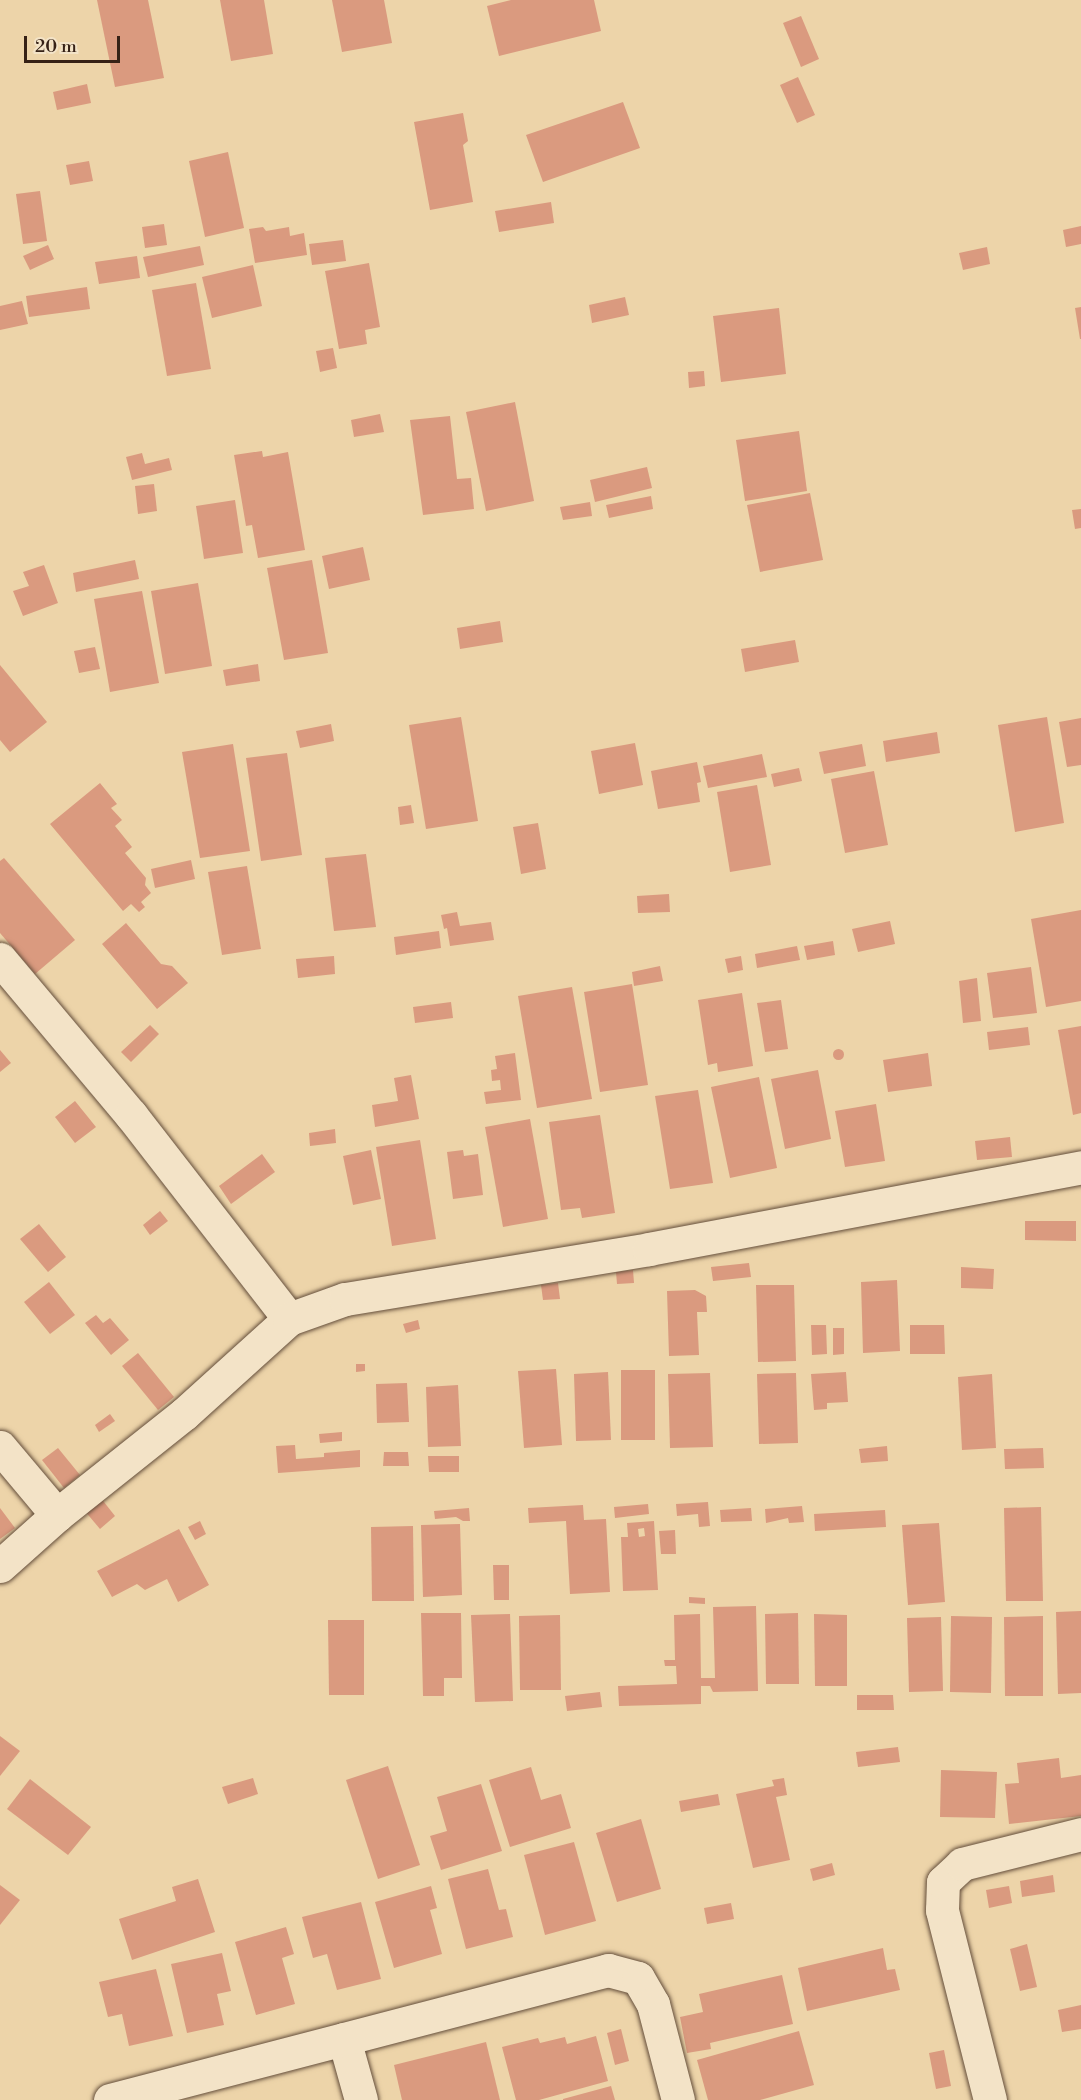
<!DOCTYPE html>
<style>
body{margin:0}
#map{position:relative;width:1081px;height:2100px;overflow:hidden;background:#edd4a9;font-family:"Libre Bodoni",serif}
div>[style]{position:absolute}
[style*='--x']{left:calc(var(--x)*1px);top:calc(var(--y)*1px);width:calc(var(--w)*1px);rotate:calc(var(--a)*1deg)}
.building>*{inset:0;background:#da9a7f}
.round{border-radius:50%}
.roads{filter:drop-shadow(0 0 2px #644e3b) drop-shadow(0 0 2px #644e3b)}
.minor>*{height:33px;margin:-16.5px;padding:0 16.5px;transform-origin:16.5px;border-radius:16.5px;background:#f3e3c7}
span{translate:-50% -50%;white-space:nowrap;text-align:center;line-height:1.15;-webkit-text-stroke:5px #f3e3c7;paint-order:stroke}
.scale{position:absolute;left:24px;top:36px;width:96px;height:27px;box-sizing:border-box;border:3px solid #362116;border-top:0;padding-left:8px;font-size:18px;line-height:21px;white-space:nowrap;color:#362116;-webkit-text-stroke:4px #f3e3c7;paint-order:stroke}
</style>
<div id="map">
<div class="building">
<div style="clip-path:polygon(97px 0,148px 0,164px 78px,115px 87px)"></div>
<div style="clip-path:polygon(220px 0,264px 0,273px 54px,231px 61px)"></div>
<div style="clip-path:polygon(332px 0,384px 0,392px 43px,342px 52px)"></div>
<div style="clip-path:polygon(511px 0,594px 0,601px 31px,499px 56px,487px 6px)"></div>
<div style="clip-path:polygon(801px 16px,819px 59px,801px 67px,783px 23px)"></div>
<div style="clip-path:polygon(798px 77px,815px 115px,797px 123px,780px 85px)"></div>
<div style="clip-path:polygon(87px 84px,91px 103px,57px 110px,53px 92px)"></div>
<div style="clip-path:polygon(623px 102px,640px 148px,543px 182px,526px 135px)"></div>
<div style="clip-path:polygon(463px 113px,468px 141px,463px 145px,473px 202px,430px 210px,414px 122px)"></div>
<div style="clip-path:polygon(228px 152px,244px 228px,205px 237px,189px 161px)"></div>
<div style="clip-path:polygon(89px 161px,93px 181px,70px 185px,66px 165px)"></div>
<div style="clip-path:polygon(40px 191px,47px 241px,23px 244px,16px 194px)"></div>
<div style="clip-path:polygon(551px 202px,554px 223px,499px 232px,495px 211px)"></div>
<div style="clip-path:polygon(164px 224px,167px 245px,145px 248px,142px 227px)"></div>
<div style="clip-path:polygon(1081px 226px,1081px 244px,1066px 247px,1063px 230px)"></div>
<div style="clip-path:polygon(263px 227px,266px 231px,289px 227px,290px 236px,304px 233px,307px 255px,255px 263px,249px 229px)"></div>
<div style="clip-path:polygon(343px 240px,346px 261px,312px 265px,309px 244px)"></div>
<div style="clip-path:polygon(48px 245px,54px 259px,30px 270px,23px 256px)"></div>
<div style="clip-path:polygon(200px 246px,204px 265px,148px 277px,143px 257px)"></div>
<div style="clip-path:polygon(987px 247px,990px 264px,963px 270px,959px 253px)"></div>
<div style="clip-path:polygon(137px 256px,140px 278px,99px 284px,95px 262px)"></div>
<div style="clip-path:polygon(369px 263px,380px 327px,365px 330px,367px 344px,339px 349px,325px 271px)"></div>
<div style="clip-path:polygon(253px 265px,262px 306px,212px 318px,202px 277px)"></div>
<div style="clip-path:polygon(196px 283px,211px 369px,167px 376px,152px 290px)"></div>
<div style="clip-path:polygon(87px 287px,90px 309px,29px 317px,26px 296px)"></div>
<div style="clip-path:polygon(625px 297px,629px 315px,592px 323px,589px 305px)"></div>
<div style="clip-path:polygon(22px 301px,28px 324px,0 330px,0 306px)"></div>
<div style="clip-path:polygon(1081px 307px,1081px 339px,1080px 339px,1075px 308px)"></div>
<div style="clip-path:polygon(779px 308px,786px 374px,721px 382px,713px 316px)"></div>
<div style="clip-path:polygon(333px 348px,337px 368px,320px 372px,316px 351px)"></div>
<div style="clip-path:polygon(704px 371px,705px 386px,689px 388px,688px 372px)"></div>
<div style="clip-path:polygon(515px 402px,534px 501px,486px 511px,466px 412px)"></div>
<div style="clip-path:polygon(380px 414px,384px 432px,354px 437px,351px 420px)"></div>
<div style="clip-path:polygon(450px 416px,457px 479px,471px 478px,474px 509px,423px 515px,410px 420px)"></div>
<div style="clip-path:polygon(799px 431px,807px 491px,745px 501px,736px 440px)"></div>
<div style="clip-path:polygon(262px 451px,263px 457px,288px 452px,305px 550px,258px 558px,252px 525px,246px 526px,234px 455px)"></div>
<div style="clip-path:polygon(142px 453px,145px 464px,169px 458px,172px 470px,132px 480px,126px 457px)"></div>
<div style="clip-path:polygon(647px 467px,652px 488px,595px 502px,590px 480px)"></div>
<div style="clip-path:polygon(154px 484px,157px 511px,138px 514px,135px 486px)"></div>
<div style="clip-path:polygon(810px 493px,823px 560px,760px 572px,747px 505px)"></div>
<div style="clip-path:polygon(651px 496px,653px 509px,609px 518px,606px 505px)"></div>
<div style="clip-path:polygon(235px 500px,243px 553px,204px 559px,196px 506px)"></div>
<div style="clip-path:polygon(590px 502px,592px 516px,563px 520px,560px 507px)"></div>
<div style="clip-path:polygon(1081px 509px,1081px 528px,1075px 529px,1072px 510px)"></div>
<div style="clip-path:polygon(363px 547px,370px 580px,329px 589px,322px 556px)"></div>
<div style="clip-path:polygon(135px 560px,139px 579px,76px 592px,73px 573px)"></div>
<div style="clip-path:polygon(312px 560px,328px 653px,284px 660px,267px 568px)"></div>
<div style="clip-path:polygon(44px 565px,58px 603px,23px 616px,13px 591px,29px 586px,23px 572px)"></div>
<div style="clip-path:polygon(198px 583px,212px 666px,165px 674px,151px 591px)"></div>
<div style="clip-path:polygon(142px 591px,159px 683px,110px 692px,94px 599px)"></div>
<div style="clip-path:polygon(500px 621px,503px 642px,460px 649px,457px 628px)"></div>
<div style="clip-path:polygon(795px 640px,799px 662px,745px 672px,741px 649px)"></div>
<div style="clip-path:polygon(95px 647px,100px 669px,79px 673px,74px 651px)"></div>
<div style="clip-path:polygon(258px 664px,260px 681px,226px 686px,223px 670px)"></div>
<div style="clip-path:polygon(0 665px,47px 722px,10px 752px,0 740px)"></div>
<div style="clip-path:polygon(461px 717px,478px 821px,426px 829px,409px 725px)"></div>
<div style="clip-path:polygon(1047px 717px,1064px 823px,1015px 832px,998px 725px)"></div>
<div style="clip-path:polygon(1081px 718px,1081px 765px,1067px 767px,1059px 722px)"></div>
<div style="clip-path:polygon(331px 724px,334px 741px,300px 748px,296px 731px)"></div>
<div style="clip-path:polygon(937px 732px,940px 753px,886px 762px,883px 741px)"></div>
<div style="clip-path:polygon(635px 743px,643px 785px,599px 794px,591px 751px)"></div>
<div style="clip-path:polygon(233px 744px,250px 851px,200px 858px,182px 752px)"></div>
<div style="clip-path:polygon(862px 744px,866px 766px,824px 774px,819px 752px)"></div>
<div style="clip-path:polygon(287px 753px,302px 855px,261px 861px,246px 758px)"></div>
<div style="clip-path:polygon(762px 754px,767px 777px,708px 788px,703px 766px)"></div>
<div style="clip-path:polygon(697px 762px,701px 782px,697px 783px,700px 802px,658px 809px,651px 771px)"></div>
<div style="clip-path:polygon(799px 768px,802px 781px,774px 787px,771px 774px)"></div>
<div style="clip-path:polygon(874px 771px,888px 845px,845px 853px,831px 779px)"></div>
<div style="clip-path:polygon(100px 783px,117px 804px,111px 808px,122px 820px,115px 826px,132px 847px,125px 853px,146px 878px,145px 885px,151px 893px,141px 902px,145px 907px,139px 912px,131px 904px,123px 911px,50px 824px)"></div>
<div style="clip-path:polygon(757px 785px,771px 865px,730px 872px,717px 792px)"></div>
<div style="clip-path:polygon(411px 805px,414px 823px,400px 825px,398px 807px)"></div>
<div style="clip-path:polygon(538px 823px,546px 869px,521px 874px,513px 827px)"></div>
<div style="clip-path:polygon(366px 854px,376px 927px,334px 931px,325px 858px)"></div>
<div style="clip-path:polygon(4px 858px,75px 940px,35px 974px,0 933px,0 861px)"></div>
<div style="clip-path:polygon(191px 860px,195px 879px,155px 888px,151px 869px)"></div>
<div style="clip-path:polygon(247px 866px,261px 949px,222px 955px,208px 872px)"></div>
<div style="clip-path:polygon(669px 894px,670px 912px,638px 913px,637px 896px)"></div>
<div style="clip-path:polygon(1081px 910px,1081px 1001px,1046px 1007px,1031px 919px)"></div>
<div style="clip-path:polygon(457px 912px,460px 926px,491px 922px,494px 940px,450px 946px,447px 928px,444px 929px,441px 915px)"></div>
<div style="clip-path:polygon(890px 921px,895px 944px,858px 952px,852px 929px)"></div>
<div style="clip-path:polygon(126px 923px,161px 964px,172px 966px,188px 983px,157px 1009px,102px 944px)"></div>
<div style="clip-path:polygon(439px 931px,441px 948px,396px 955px,394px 937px)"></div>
<div style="clip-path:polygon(833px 941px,835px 955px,807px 960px,804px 946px)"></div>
<div style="clip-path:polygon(797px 946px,800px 960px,757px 968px,755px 954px)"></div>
<div style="clip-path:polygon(334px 956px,335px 974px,298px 978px,296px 959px)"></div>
<div style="clip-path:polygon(741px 956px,743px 970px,728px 973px,725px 959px)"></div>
<div style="clip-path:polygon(660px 966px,663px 981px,634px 986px,632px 972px)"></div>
<div style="clip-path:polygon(1031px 967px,1037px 1013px,993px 1018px,987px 973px)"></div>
<div style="clip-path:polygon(977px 978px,981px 1021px,963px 1023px,959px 981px)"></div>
<div style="clip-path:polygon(632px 984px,648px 1085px,600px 1092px,584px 992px)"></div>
<div style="clip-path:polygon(572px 987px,592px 1099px,537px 1108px,518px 996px)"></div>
<div style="clip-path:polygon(742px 993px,753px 1066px,718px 1072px,717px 1063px,708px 1065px,698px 1000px)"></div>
<div style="clip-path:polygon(781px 1000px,788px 1049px,765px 1052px,757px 1003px)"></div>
<div style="clip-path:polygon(451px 1002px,453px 1018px,415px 1023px,413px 1007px)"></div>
<div style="clip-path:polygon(150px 1025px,159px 1034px,131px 1062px,121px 1052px)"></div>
<div style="clip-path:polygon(1081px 1026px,1081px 1113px,1073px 1115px,1058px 1030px)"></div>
<div style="clip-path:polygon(1028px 1027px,1030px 1045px,989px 1050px,987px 1032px)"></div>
<div class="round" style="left:832.5px;top:1048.5px;width:11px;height:11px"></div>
<div style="clip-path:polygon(0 1050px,11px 1063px,0 1072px)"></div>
<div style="clip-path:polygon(515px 1053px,521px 1100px,486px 1104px,484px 1092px,501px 1090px,500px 1080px,492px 1081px,491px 1070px,497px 1069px,495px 1056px)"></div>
<div style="clip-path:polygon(928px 1053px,932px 1086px,888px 1092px,883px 1060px)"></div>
<div style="clip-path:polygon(818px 1070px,831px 1139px,785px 1149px,771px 1079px)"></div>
<div style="clip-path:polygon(411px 1075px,419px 1119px,375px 1127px,372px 1105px,398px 1101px,394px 1078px)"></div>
<div style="clip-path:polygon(759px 1077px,777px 1168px,730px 1178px,711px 1087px)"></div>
<div style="clip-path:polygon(698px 1090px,713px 1183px,670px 1189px,655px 1096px)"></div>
<div style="clip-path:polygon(75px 1101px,96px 1127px,75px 1143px,55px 1117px)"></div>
<div style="clip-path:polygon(876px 1104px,885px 1161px,845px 1167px,835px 1111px)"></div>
<div style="clip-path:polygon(600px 1115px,615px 1213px,582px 1218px,580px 1208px,561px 1210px,549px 1122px)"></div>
<div style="clip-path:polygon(530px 1119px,548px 1219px,503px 1227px,485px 1127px)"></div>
<div style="clip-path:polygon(335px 1129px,336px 1143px,310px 1146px,309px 1133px)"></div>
<div style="clip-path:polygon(1010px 1137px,1012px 1157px,977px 1160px,975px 1141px)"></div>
<div style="clip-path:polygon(420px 1140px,436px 1239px,392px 1246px,376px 1147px)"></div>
<div style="clip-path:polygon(371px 1150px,381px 1199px,353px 1205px,343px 1156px)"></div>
<div style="clip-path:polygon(463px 1150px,464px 1156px,478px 1154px,483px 1195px,453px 1199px,447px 1152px)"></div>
<div style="clip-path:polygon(262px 1154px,275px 1172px,231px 1204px,219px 1186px)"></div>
<div style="clip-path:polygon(160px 1211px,168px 1221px,150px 1235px,143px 1225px)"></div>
<div style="clip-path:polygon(1025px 1221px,1076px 1221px,1076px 1241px,1025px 1240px)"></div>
<div style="clip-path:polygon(39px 1224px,66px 1257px,48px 1272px,20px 1239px)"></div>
<div style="clip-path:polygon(749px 1263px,751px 1277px,713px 1281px,711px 1267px)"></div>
<div style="clip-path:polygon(961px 1267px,994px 1269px,993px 1289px,961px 1288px)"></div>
<div style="clip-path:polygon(633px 1270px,634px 1283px,617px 1284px,616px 1272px)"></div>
<div style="clip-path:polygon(897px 1280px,900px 1351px,863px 1353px,861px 1282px)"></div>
<div style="clip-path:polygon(49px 1282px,75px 1315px,50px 1334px,24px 1302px)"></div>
<div style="clip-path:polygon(558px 1283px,560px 1299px,543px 1300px,541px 1285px)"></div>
<div style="clip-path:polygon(756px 1285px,794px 1285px,796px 1361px,758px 1362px)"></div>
<div style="clip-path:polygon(695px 1290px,706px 1296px,707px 1312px,697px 1312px,699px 1355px,669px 1356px,667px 1291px)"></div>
<div style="clip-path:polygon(96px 1315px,103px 1323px,110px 1318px,129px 1340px,111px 1355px,85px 1323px)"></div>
<div style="clip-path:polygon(418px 1320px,420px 1329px,406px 1333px,403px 1324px)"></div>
<div style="clip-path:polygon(811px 1325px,826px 1325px,827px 1354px,812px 1355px)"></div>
<div style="clip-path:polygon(910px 1325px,944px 1325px,945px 1354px,910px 1354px)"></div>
<div style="clip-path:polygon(833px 1328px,844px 1328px,844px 1354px,833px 1355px)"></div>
<div style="clip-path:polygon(138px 1353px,174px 1397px,158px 1410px,122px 1366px)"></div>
<div style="clip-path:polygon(356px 1364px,365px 1364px,365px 1371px,356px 1372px)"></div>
<div style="clip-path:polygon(556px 1369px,562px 1445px,524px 1448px,518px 1371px)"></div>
<div style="clip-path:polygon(621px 1370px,655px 1370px,655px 1440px,621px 1440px)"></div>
<div style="clip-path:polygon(608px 1372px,611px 1440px,576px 1441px,574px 1374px)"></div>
<div style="clip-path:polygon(846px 1372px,848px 1402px,827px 1403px,827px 1409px,814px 1410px,811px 1374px)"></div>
<div style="clip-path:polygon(710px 1373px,713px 1447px,670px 1448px,668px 1374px)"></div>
<div style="clip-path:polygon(796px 1373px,798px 1443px,759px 1444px,757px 1374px)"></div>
<div style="clip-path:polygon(992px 1374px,996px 1448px,962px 1450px,958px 1377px)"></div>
<div style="clip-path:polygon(407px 1383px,409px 1422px,377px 1423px,376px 1384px)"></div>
<div style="clip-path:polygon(458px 1385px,461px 1446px,428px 1447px,426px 1387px)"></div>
<div style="clip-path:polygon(110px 1414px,115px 1421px,99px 1432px,95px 1425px)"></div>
<div style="clip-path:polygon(342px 1432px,342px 1441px,320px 1443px,319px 1434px)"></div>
<div style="clip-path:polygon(295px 1445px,296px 1459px,324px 1457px,324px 1453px,360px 1450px,360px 1467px,278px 1473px,276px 1446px)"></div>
<div style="clip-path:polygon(887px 1446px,888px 1461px,861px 1463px,859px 1449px)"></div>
<div style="clip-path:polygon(58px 1448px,80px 1475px,64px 1488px,42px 1460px)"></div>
<div style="clip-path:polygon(1043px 1448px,1044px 1468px,1005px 1469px,1004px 1449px)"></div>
<div style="clip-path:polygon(384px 1452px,408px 1452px,409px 1466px,383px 1466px)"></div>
<div style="clip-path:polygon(428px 1456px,459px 1456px,459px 1472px,429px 1472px)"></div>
<div style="clip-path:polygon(100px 1497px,115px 1516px,100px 1529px,84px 1510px)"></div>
<div style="clip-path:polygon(708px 1502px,710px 1526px,699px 1527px,698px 1514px,677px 1516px,676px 1504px)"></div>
<div style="clip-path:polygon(648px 1504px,649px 1514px,615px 1518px,614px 1507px)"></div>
<div style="clip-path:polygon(583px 1505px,584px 1520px,606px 1519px,610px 1592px,570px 1594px,566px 1521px,529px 1523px,528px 1508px)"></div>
<div style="clip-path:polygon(802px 1506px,804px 1522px,789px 1523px,788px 1518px,766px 1523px,765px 1509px)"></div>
<div style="clip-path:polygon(1041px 1507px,1043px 1601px,1006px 1601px,1004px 1508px)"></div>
<div style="clip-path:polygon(0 1508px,15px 1528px,0 1539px)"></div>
<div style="clip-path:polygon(469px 1508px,470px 1521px,463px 1521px,456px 1517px,435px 1519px,434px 1511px)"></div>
<div style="clip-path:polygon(751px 1508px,752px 1521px,721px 1522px,720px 1510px)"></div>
<div style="clip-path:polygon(885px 1510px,886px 1527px,815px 1531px,814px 1514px)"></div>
<div style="clip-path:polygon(200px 1521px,206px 1534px,195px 1540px,188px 1527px)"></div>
<div style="clip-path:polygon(evenodd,654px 1521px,658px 1590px,623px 1591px,621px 1537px,628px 1537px,627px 1523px,654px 1521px,644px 1528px,645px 1536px,639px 1537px,638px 1529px,644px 1528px)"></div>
<div style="clip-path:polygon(939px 1523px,945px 1602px,908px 1605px,902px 1525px)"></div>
<div style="clip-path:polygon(460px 1524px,462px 1595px,423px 1597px,421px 1525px)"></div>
<div style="clip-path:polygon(413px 1526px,414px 1601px,372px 1601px,371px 1527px)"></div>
<div style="clip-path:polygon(179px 1529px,209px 1585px,178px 1602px,167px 1579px,145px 1590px,137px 1584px,112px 1597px,97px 1571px)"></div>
<div style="clip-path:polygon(675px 1530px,676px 1554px,661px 1554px,659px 1531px)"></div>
<div style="clip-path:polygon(493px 1565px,509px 1565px,509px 1600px,494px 1600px)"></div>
<div style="clip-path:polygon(689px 1597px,705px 1598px,705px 1604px,689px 1603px)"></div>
<div style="clip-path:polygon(756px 1606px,758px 1691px,713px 1692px,710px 1686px,701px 1686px,701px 1704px,619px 1706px,618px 1686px,677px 1684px,676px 1666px,665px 1666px,664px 1660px,675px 1660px,674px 1615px,700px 1614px,701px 1678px,715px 1678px,713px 1607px)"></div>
<div style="clip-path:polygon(1081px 1611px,1081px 1693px,1058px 1694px,1056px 1612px)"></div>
<div style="clip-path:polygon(421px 1613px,461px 1613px,462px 1678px,444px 1678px,444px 1696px,423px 1696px)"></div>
<div style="clip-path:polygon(798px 1613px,799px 1684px,766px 1684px,765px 1614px)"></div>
<div style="clip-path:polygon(510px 1614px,513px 1701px,475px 1702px,471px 1615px)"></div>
<div style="clip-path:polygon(814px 1614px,847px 1615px,847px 1686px,815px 1686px)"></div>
<div style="clip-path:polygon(560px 1615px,561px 1690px,520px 1690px,519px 1616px)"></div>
<div style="clip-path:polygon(951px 1616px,992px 1617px,991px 1693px,950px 1692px)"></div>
<div style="clip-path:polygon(1043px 1616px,1043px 1696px,1005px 1696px,1004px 1617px)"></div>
<div style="clip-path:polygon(941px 1617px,943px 1691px,909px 1692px,907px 1618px)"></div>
<div style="clip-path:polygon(328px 1620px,364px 1620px,364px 1695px,329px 1695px)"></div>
<div style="clip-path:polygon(600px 1692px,602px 1707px,567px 1711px,565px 1696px)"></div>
<div style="clip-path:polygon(857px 1695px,893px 1695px,894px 1710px,857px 1710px)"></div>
<div style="clip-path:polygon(0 1736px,20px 1751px,0 1776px)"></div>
<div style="clip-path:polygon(898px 1747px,900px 1762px,858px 1767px,856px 1752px)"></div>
<div style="clip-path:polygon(1059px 1758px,1061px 1778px,1081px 1775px,1081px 1816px,1009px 1824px,1005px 1784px,1019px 1783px,1017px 1763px)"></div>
<div style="clip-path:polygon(388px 1766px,420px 1865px,378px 1879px,346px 1780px)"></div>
<div style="clip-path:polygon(531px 1767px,541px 1800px,561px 1794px,571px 1828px,510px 1847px,489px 1780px)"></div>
<div style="clip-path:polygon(941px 1770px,997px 1772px,995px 1818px,940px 1817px)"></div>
<div style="clip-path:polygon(253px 1778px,258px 1794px,228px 1804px,222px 1787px)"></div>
<div style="clip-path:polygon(784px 1778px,787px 1795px,776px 1797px,790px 1860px,753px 1868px,736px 1794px,774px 1786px,772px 1780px)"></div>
<div style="clip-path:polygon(30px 1779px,91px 1827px,68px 1855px,7px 1809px)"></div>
<div style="clip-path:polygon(481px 1784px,502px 1851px,441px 1870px,430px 1836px,447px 1831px,437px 1797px)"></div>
<div style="clip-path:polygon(718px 1794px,720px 1805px,681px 1812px,679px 1801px)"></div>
<div style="clip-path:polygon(641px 1819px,661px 1889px,617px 1902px,596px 1833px)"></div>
<div style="clip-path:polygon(574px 1842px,596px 1921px,545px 1935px,524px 1855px)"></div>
<div style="clip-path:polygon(832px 1863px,835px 1875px,813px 1881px,810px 1869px)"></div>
<div style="clip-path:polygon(488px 1869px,499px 1910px,506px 1909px,513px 1937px,466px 1949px,448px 1879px)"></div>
<div style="clip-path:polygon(1053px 1875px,1055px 1892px,1022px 1897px,1020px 1881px)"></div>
<div style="clip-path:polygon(198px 1879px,215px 1932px,132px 1960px,119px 1919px,176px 1901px,172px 1887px)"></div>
<div style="clip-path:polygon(0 1885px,20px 1900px,0 1925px)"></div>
<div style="clip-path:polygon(431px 1886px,437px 1908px,430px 1910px,442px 1954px,394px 1968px,375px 1902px)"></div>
<div style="clip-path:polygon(1009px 1886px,1012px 1903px,989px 1908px,986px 1890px)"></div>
<div style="clip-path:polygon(361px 1902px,381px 1979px,337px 1990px,327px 1954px,313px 1958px,302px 1917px)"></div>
<div style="clip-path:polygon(731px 1903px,734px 1919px,707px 1924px,704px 1908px)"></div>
<div style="clip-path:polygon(286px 1927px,294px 1954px,282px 1958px,295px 2004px,256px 2015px,235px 1942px)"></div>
<div style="clip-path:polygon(1027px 1944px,1037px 1987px,1020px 1991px,1010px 1949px)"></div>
<div style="clip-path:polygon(883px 1948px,887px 1970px,895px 1969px,900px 1990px,807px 2011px,798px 1968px)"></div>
<div style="clip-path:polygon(222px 1953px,231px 1991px,217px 1994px,224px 2025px,187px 2033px,171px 1964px)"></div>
<div style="clip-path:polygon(156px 1969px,173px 2036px,129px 2046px,122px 2014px,108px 2017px,99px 1982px)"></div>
<div style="clip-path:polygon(782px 1975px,793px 2024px,710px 2043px,711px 2049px,687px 2053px,680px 2017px,703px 2012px,699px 1994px)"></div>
<div style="clip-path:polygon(1081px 2005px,1081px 2029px,1062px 2032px,1058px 2010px)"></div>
<div style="clip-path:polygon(621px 2029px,629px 2061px,615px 2065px,607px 2033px)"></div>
<div style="clip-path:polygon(799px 2031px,814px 2085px,760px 2100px,708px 2100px,697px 2060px)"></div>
<div style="clip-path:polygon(596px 2036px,608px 2081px,539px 2100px,516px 2100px,502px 2047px,538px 2038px,540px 2043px,565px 2037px,567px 2044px)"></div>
<div style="clip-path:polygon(486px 2042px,500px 2100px,402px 2100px,394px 2065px)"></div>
<div style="clip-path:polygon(944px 2050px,951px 2086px,936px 2089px,929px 2053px)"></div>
<div style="clip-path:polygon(611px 2086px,615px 2100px,563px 2100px,563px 2099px)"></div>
</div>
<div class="roads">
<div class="minor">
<div style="--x:0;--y:959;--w:204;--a:50"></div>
<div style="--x:131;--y:1115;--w:258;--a:52.2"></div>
<div style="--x:0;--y:1447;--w:89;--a:50"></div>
<div style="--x:0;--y:1566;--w:76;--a:-41.8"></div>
<div style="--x:57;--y:1515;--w:162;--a:-38.5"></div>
<div style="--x:184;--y:1414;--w:142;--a:-42.1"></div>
<div style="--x:289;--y:1319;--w:59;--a:-19.7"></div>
<div style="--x:345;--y:1299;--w:308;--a:-9.3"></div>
<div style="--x:649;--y:1249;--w:440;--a:-10.7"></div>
<div style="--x:344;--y:2039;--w:63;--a:74.4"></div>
<div style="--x:110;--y:2100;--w:515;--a:-14.63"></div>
<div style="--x:608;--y:1970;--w:31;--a:15"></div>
<div style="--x:638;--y:1978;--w:30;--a:60"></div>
<div style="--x:653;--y:2004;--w:99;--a:75.4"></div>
<div style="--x:990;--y:2100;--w:196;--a:-104.2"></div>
<div style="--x:942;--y:1910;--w:28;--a:-88"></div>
<div style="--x:943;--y:1882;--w:26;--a:-43"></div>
<div style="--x:962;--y:1864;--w:123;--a:-14.1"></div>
</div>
</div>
<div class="scale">20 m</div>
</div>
